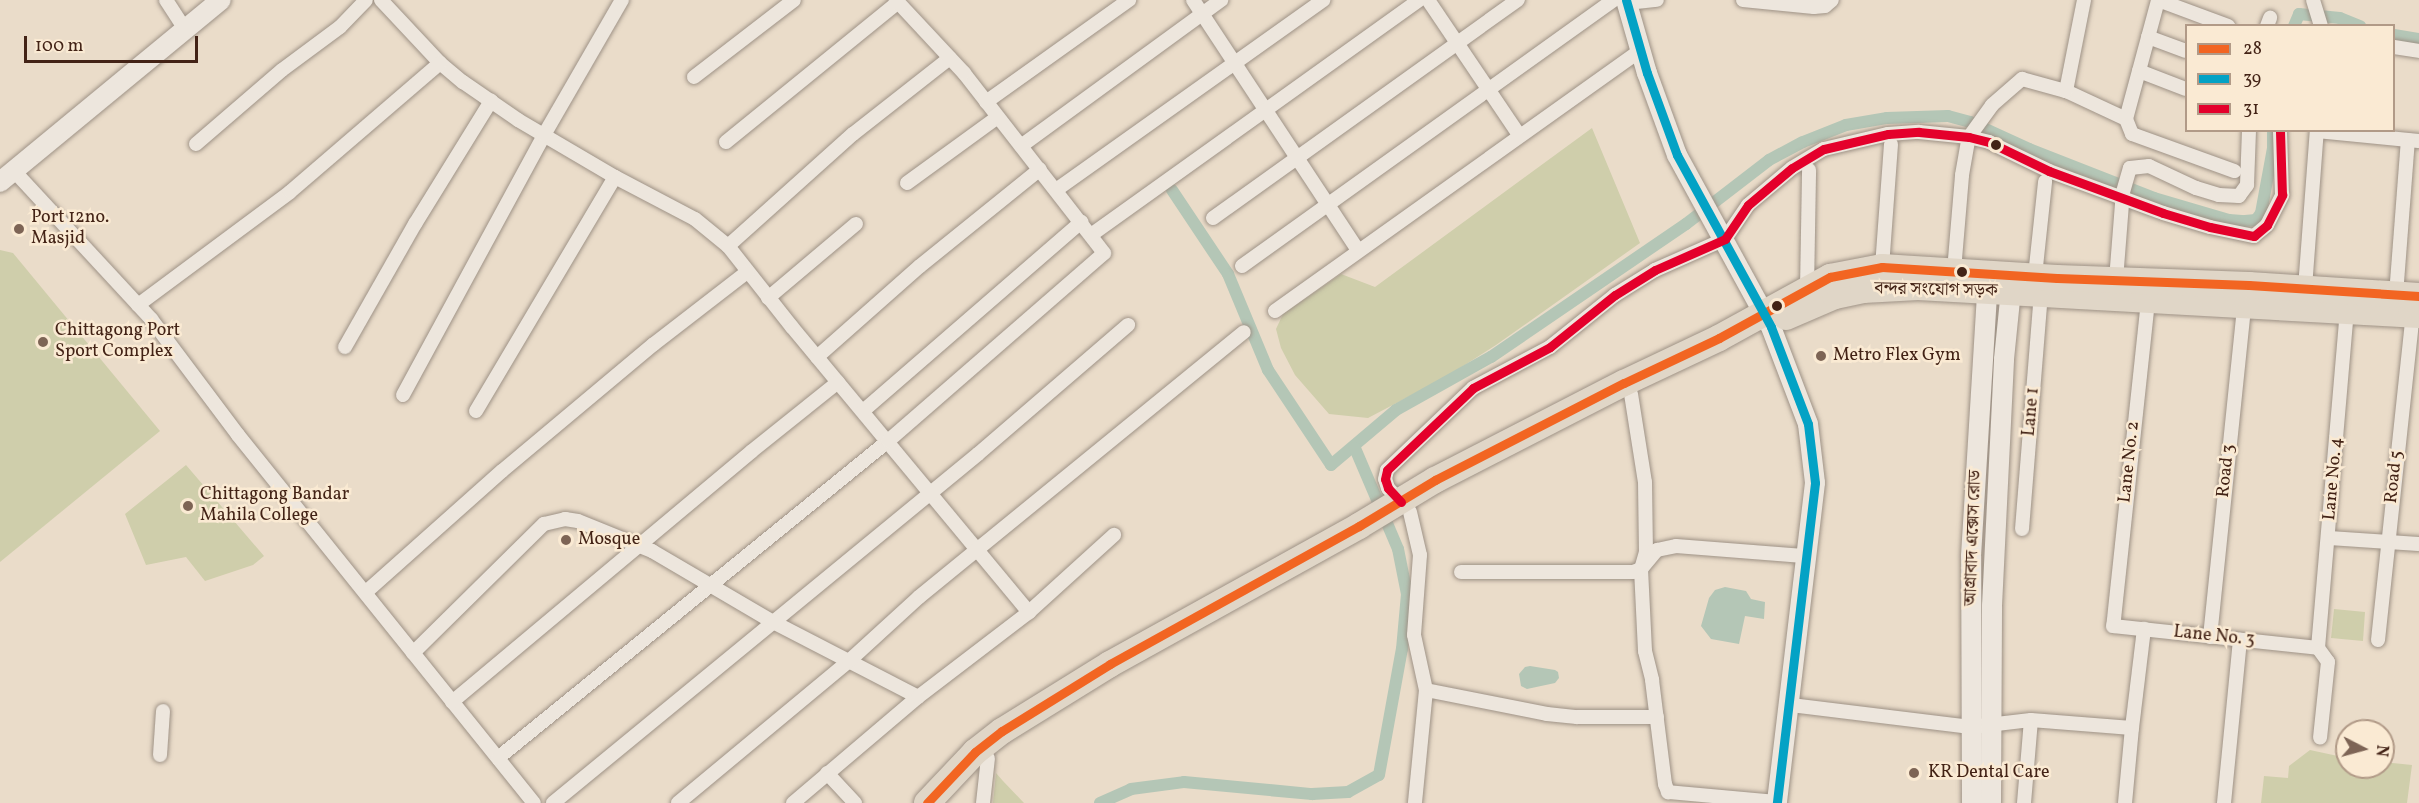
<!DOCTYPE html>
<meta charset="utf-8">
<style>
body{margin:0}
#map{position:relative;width:2419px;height:803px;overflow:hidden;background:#eadcc9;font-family:Vollkorn,"Noto Serif Bengali",serif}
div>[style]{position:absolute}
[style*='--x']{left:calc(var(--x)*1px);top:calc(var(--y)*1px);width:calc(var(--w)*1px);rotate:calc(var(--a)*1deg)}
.green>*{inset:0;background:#cfceab}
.water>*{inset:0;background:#b4c6b6}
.canal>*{height:12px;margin:-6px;padding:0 6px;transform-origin:6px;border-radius:6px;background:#b4c6b6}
.roads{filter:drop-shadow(0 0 2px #9e9286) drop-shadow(0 0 2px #9e9286)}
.street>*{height:14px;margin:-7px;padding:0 7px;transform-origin:7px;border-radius:7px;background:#ede6dd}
.secondary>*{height:20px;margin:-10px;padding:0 10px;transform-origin:10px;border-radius:10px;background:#ede6dd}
.highway>*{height:26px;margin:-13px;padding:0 13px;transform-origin:13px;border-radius:13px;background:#e0d6c7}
.bus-1>*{height:9px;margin:-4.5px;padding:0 4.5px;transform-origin:4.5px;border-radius:4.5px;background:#f26522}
.bus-2>*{height:9px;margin:-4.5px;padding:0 4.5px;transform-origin:4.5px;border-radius:4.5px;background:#03a2c5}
.bus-3>*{height:9px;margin:-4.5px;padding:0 4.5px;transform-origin:4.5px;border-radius:4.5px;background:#e4002b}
.dots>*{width:16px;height:16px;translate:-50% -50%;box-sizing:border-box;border:3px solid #faead3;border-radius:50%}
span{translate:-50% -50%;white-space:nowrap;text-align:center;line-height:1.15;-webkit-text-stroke:5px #faead3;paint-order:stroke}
.poi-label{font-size:18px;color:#432316}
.left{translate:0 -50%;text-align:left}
.street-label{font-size:18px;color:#432316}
.legend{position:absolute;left:2185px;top:24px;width:210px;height:108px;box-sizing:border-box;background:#faead3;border:2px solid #b19a87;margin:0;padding:8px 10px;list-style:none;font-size:18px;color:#432316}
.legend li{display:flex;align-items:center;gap:12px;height:30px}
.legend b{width:30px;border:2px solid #b19a87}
.north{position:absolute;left:2335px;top:719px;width:60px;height:60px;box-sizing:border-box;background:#faead3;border:2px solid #b19a87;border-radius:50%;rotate:96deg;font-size:16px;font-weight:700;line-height:24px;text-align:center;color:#432316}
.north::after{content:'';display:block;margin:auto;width:21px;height:27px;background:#7d6455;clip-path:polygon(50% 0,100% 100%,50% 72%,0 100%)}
.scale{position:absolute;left:24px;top:36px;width:174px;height:27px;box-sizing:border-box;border:3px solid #432316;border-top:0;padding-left:8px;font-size:18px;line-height:21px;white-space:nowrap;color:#432316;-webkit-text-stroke:4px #faead3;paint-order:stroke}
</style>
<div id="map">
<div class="green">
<div style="clip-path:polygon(1592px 128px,1640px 243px,1496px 345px,1446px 377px,1368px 418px,1329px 414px,1295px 375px,1281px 348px,1276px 329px,1283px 314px,1341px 274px,1375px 287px)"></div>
<div style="clip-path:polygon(0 250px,13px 253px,160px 431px,0 562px)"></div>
<div style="clip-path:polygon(186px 465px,264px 556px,253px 565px,205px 581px,186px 557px,146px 565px,125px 514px)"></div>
<div style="clip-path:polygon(2334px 609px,2365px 612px,2363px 641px,2331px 638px)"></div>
<div style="clip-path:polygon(2310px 750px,2347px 758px,2347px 767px,2383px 767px,2383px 762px,2412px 765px,2407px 803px,2261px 803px,2264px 776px,2288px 778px,2289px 766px)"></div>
<div style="clip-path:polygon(996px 773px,1003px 781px,1024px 803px,993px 803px)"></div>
</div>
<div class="water">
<div style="clip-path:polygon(1725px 587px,1746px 591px,1751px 599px,1765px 602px,1764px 619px,1745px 616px,1739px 644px,1711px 639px,1701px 626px,1709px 598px,1715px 590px)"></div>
<div style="clip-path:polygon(1530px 666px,1555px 670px,1558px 672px,1559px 678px,1555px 683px,1527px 689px,1521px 686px,1519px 674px,1525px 667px)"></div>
</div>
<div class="canal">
<div style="--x:2294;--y:26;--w:13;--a:-67"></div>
<div style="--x:2299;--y:14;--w:41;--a:5.6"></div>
<div style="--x:2340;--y:18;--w:22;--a:22"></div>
<div style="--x:2394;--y:35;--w:25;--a:9"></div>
<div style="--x:1172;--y:190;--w:101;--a:56.3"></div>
<div style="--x:1228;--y:274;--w:104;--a:67.4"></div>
<div style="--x:1268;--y:370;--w:114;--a:56.4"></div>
<div style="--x:1331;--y:465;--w:85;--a:-40.2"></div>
<div style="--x:1396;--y:410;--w:109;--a:-29.2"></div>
<div style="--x:1491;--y:357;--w:236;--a:-34.3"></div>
<div style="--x:1686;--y:224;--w:105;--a:-37.6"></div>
<div style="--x:1769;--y:160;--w:38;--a:-28"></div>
<div style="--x:1803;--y:142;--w:46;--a:-21.6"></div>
<div style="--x:1846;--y:125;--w:42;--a:-9.7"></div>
<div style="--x:1887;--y:118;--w:61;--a:-1.9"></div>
<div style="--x:1948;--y:116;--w:23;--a:15"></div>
<div style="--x:1970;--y:122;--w:65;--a:24.6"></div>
<div style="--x:2029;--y:149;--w:134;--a:21.4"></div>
<div style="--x:2154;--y:198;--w:78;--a:16.3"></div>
<div style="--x:2229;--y:220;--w:16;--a:4"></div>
<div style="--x:2245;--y:221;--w:11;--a:-5"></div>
<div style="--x:2256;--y:220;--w:9;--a:-54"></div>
<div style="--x:2261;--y:213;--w:66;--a:-79.5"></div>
<div style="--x:2273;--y:148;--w:18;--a:-90"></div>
<div style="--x:1100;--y:803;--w:34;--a:-24"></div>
<div style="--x:1131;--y:789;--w:53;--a:-7.5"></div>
<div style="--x:1184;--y:782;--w:129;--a:5.4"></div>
<div style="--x:1312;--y:794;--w:36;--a:-3"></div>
<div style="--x:1348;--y:792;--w:35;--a:-29"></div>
<div style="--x:1379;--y:775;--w:128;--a:-79.7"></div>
<div style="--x:1402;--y:649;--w:55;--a:-84.8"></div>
<div style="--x:1407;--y:594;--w:46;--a:-101.3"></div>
<div style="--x:1398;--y:549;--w:110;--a:-113.1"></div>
</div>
<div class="roads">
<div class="street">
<div style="--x:166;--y:0;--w:35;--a:57"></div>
<div style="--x:381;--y:0;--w:86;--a:46.9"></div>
<div style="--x:440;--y:63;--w:30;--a:40"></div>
<div style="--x:463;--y:82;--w:67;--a:34.6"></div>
<div style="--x:518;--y:120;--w:113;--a:30.4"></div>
<div style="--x:615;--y:177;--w:90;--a:27.7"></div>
<div style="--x:695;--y:219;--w:43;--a:39.3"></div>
<div style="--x:728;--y:246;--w:103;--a:51.7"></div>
<div style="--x:792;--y:327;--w:371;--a:50.3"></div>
<div style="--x:1193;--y:0;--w:300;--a:56.6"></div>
<div style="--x:1428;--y:0;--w:163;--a:56"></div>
<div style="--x:1743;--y:0;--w:71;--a:5.6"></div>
<div style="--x:1814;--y:7;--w:11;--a:-5"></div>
<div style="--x:1825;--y:6;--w:9;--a:-41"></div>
<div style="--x:2158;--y:0;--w:75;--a:20.4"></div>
<div style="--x:2313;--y:0;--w:27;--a:73"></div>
<div style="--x:1627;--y:3;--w:30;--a:-6"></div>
<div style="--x:2267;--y:26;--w:9;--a:-69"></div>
<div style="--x:2148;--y:37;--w:40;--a:20.2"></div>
<div style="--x:2394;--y:47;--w:25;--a:9"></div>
<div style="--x:2139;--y:71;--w:50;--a:21"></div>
<div style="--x:694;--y:77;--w:126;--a:-37.6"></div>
<div style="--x:2066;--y:91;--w:66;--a:25"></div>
<div style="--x:2126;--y:119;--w:123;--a:-74.9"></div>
<div style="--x:986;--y:102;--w:176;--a:-35.5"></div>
<div style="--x:2126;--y:119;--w:16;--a:68"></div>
<div style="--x:2132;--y:134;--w:109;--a:19.9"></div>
<div style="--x:2317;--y:131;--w:102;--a:5.6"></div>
<div style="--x:726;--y:142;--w:222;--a:-39.1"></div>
<div style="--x:196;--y:144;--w:113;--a:-40.7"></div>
<div style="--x:282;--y:70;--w:72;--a:-36.6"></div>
<div style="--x:340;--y:27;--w:37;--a:-46"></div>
<div style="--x:1021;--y:146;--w:248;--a:-36.1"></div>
<div style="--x:14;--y:171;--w:202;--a:47.2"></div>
<div style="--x:151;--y:319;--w:145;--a:53.1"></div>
<div style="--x:238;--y:435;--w:472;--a:51.2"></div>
<div style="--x:907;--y:183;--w:112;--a:-36"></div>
<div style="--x:1056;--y:190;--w:328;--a:-35.4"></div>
<div style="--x:1213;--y:218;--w:375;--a:-35.6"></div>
<div style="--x:1091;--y:235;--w:403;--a:-35.6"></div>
<div style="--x:728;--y:246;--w:168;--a:-41.9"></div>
<div style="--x:853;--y:134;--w:123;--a:-38.1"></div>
<div style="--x:1242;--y:266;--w:457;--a:-35.6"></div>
<div style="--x:1882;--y:267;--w:123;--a:-85.8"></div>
<div style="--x:1954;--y:271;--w:96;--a:-85.2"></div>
<div style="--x:1962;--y:175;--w:39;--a:-80"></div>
<div style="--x:1969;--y:137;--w:39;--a:-54"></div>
<div style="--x:1992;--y:105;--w:40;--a:-41"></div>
<div style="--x:2022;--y:79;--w:46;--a:15.3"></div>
<div style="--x:2066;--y:91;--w:93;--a:-78.8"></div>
<div style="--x:2035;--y:276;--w:95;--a:-83.9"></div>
<div style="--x:2116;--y:280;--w:88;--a:-85.5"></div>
<div style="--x:2123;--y:192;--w:25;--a:-74"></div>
<div style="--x:2130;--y:168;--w:19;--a:-6"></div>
<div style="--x:2149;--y:166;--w:52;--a:25.1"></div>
<div style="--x:2196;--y:188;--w:24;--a:17"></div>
<div style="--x:2219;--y:195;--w:20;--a:3"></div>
<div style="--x:2239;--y:196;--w:14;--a:-54"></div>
<div style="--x:2247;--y:185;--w:55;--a:-87.9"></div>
<div style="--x:2305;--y:288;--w:158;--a:-85.7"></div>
<div style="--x:1807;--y:289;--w:119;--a:-89"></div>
<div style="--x:2396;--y:295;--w:155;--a:-85.6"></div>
<div style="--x:768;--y:298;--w:115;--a:-40.1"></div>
<div style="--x:2148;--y:301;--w:327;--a:96.1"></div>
<div style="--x:2113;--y:626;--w:206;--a:6.1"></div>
<div style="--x:138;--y:305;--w:189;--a:-36.6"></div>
<div style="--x:290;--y:192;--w:198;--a:-40.7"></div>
<div style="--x:1275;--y:311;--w:450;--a:-35.5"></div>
<div style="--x:345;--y:347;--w:142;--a:-60.4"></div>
<div style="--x:415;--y:224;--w:145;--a:-58.3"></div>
<div style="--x:817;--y:357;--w:137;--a:-41.5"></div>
<div style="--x:920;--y:266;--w:154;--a:-38.9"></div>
<div style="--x:1631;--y:394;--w:89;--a:81"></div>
<div style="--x:1645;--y:482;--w:70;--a:89.2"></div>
<div style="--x:1646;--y:552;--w:18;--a:106"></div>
<div style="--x:1641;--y:569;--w:82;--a:87.2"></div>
<div style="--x:1645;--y:651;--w:30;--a:76"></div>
<div style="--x:1652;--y:680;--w:105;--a:82.9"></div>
<div style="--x:1665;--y:784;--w:9;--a:69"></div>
<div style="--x:1668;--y:792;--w:110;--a:5.2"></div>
<div style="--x:403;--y:395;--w:296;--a:-61.5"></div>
<div style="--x:544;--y:135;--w:156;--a:-60"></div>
<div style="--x:476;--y:411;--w:272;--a:-59.3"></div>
<div style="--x:863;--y:411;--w:289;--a:-40.9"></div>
<div style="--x:1401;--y:502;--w:19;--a:-133"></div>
<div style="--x:1388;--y:488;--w:9;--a:-108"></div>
<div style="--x:1385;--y:479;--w:9;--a:-77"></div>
<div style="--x:1387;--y:470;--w:119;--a:-43.6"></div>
<div style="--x:1473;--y:388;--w:87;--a:-28"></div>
<div style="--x:1550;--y:347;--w:83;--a:-38.7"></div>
<div style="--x:1615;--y:295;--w:47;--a:-32"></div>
<div style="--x:1655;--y:270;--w:77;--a:-23.9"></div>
<div style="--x:1725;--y:239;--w:41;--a:-55.9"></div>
<div style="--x:1748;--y:205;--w:57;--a:-40.1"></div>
<div style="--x:1792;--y:168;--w:37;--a:-31"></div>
<div style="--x:1824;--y:149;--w:66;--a:-13.2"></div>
<div style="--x:1888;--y:134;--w:31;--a:-4"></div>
<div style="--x:1919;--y:132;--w:50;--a:5.7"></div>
<div style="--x:1969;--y:137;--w:21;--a:14"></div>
<div style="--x:1989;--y:142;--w:67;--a:25.8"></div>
<div style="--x:2049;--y:171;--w:121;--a:20.2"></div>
<div style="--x:2163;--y:213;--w:49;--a:16.6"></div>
<div style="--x:2210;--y:227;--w:45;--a:11.6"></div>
<div style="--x:2254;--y:236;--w:17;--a:-40"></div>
<div style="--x:2267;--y:225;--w:34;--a:-63"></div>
<div style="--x:2282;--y:195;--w:65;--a:-91.8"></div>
<div style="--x:1410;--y:512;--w:44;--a:76.9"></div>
<div style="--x:1420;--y:555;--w:80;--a:94.3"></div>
<div style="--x:1414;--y:635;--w:56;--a:77.7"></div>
<div style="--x:1426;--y:690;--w:114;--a:95.6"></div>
<div style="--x:2022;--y:529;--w:235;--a:-85.4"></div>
<div style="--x:2329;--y:538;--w:90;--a:3.8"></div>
<div style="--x:1461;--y:572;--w:172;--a:0"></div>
<div style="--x:1633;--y:572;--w:9;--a:-21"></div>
<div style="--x:1641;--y:569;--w:25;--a:-50"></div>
<div style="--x:1657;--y:550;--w:19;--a:-12"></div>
<div style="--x:1676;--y:546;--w:128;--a:4.5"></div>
<div style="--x:366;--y:592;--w:182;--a:-41.7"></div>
<div style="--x:502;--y:471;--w:198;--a:-39.9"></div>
<div style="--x:654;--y:344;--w:118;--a:-37.7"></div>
<div style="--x:2210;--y:637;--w:333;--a:-84.1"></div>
<div style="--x:2378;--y:640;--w:327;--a:-83.9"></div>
<div style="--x:2318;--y:648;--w:339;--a:-85.1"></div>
<div style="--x:2318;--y:648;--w:17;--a:54"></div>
<div style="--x:2328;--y:662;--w:76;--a:96"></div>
<div style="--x:413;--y:653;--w:184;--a:-44.6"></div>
<div style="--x:544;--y:524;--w:22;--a:-13"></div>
<div style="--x:565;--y:519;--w:13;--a:9"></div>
<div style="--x:578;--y:521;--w:80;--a:22.1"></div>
<div style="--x:652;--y:551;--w:140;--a:30.4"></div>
<div style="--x:773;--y:622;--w:163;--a:27.3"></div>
<div style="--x:1426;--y:690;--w:123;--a:11.2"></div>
<div style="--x:1547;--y:714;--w:30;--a:6"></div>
<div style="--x:1577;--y:717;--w:80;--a:0"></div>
<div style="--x:452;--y:702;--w:391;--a:-39.9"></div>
<div style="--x:752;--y:451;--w:110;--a:-38.7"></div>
<div style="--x:1791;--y:705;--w:181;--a:7"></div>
<div style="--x:1971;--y:727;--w:60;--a:-6.7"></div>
<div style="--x:2031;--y:720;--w:101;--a:4.5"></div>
<div style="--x:2132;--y:728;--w:100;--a:-83.1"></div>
<div style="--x:160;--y:755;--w:44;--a:-86.1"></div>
<div style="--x:498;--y:758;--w:503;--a:-39.1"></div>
<div style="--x:888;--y:441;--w:286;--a:-41"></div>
<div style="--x:1104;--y:253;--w:228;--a:-127.9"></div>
<div style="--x:964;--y:73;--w:100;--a:-133"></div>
<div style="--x:827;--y:773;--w:41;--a:47"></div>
<div style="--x:553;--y:803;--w:550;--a:-39.39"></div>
<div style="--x:978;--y:454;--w:198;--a:-40.7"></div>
<div style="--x:678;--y:803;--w:222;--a:-39.7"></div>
<div style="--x:849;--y:661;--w:95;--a:-42.4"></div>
<div style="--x:919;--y:597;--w:419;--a:-39.2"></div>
<div style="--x:793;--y:803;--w:164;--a:-40.3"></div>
<div style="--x:918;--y:697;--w:140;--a:-37.4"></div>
<div style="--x:1029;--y:612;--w:115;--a:-42.2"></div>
<div style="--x:983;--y:803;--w:45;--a:-83.7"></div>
<div style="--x:2024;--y:803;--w:83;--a:-85.2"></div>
<div style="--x:2125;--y:803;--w:75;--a:-84.7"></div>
<div style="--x:2224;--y:803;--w:164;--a:-84.4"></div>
</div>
<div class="secondary">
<div style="--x:1626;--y:0;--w:76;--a:74"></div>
<div style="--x:1647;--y:73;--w:87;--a:69.9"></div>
<div style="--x:1677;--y:155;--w:196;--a:61.3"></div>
<div style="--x:1771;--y:327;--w:104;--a:69.1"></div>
<div style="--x:1808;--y:424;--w:59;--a:83.2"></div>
<div style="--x:1815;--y:483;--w:322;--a:96.8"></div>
<div style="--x:0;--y:182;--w:286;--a:-39.5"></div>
<div style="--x:1972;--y:803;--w:247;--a:-90.2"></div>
<div style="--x:1971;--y:556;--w:279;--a:-86.5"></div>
<div style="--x:1991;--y:803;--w:197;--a:-89.7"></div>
<div style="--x:1992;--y:606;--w:247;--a:-87.2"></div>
<div style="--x:2004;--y:359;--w:79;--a:-84.2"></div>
</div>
<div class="highway">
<div style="--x:1786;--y:317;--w:53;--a:-23.2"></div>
<div style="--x:1835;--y:296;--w:29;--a:-12"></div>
<div style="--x:1863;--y:290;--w:55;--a:-3.1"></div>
<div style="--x:1918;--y:287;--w:502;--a:3.2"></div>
<div style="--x:927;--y:803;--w:70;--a:-46.7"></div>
<div style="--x:975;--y:752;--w:34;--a:-38"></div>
<div style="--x:1002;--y:731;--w:127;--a:-31.8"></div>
<div style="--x:1110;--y:664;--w:285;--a:-29"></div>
<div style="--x:1359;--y:526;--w:89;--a:-31.2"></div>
<div style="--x:1435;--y:480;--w:212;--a:-27.2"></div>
<div style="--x:1624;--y:383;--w:105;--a:-25.3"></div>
<div style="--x:1719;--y:338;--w:127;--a:-28.8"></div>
<div style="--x:1830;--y:277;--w:53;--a:-10.9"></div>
<div style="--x:1882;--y:267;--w:175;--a:3.6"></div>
<div style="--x:2057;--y:278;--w:192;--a:2.1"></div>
<div style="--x:2249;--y:285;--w:170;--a:3.7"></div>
</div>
</div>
<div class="bus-1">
<div style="--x:927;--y:803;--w:70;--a:-46.7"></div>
<div style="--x:975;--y:752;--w:34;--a:-38"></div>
<div style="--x:1002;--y:731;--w:127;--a:-31.8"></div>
<div style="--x:1110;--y:664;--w:285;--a:-29"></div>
<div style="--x:1359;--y:526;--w:89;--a:-31.2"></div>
<div style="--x:1435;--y:480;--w:212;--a:-27.2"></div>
<div style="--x:1624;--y:383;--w:105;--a:-25.3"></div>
<div style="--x:1719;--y:338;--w:127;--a:-28.8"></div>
<div style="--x:1830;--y:277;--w:53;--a:-10.9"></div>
<div style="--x:1882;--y:267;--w:175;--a:3.6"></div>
<div style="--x:2057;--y:278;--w:192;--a:2.1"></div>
<div style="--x:2249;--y:285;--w:170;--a:3.7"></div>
</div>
<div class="bus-2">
<div style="--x:1626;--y:0;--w:76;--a:74"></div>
<div style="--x:1647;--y:73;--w:87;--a:69.9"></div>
<div style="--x:1677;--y:155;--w:196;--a:61.3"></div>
<div style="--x:1771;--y:327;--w:104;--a:69.1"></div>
<div style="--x:1808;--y:424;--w:59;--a:83.2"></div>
<div style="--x:1815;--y:483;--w:322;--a:96.8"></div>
</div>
<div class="bus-3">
<div style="--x:1401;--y:502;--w:19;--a:-133"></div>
<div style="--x:1388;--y:488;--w:9;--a:-108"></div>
<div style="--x:1385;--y:479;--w:9;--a:-77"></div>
<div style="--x:1387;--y:470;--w:119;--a:-43.6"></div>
<div style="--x:1473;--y:388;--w:87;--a:-28"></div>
<div style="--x:1550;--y:347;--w:83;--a:-38.7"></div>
<div style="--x:1615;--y:295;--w:47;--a:-32"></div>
<div style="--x:1655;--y:270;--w:77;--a:-23.9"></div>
<div style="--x:1725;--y:239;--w:41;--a:-55.9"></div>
<div style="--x:1748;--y:205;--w:57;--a:-40.1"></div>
<div style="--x:1792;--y:168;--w:37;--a:-31"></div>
<div style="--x:1824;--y:149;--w:66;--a:-13.2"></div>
<div style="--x:1888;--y:134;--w:31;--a:-4"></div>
<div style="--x:1919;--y:132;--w:50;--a:5.7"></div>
<div style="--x:1969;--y:137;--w:21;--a:14"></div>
<div style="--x:1989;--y:142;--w:67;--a:25.8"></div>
<div style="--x:2049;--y:171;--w:121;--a:20.2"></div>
<div style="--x:2163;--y:213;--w:49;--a:16.6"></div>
<div style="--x:2210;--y:227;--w:45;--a:11.6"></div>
<div style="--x:2254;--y:236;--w:17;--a:-40"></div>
<div style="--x:2267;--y:225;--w:34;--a:-63"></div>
<div style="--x:2282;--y:195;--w:65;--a:-91.8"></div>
</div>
<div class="dots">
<div style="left:1996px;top:145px;background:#432316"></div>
<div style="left:19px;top:229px;background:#7d6455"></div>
<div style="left:1962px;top:272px;background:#432316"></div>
<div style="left:1777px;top:306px;background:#432316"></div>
<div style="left:43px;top:342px;background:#7d6455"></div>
<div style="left:1821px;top:356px;background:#7d6455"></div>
<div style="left:188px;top:506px;background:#7d6455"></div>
<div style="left:566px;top:540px;background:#7d6455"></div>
<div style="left:1914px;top:773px;background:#7d6455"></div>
</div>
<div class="poi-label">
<span class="left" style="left:31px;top:229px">Port 12no.<br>Masjid</span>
<span class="left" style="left:55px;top:342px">Chittagong Port<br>Sport Complex</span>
<span class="left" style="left:1833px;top:356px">Metro Flex Gym</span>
<span class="left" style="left:200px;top:506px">Chittagong Bandar<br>Mahila College</span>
<span class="left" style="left:578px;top:540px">Mosque</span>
<span class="left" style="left:1928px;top:773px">KR Dental Care</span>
</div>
<div class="street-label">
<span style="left:1936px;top:291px;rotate:1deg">বন্দর সংযোগ সড়ক</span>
<span style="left:2032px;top:412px;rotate:-85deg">Lane 1</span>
<span style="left:2130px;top:462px;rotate:-84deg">Lane No. 2</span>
<span style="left:2227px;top:471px;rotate:-84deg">Road 3</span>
<span style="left:2395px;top:477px;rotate:-84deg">Road 5</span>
<span style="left:2334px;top:479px;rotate:-85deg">Lane No. 4</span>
<span style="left:1974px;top:538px;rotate:-88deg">আগ্রাবাদ এক্সেস রোড</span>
<span style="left:2214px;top:637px;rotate:6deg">Lane No. 3</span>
</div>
<ul class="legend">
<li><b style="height:8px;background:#f26522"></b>28</li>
<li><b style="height:8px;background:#03a2c5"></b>39</li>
<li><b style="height:8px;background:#e4002b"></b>31</li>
</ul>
<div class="north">N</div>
<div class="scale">100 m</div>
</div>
